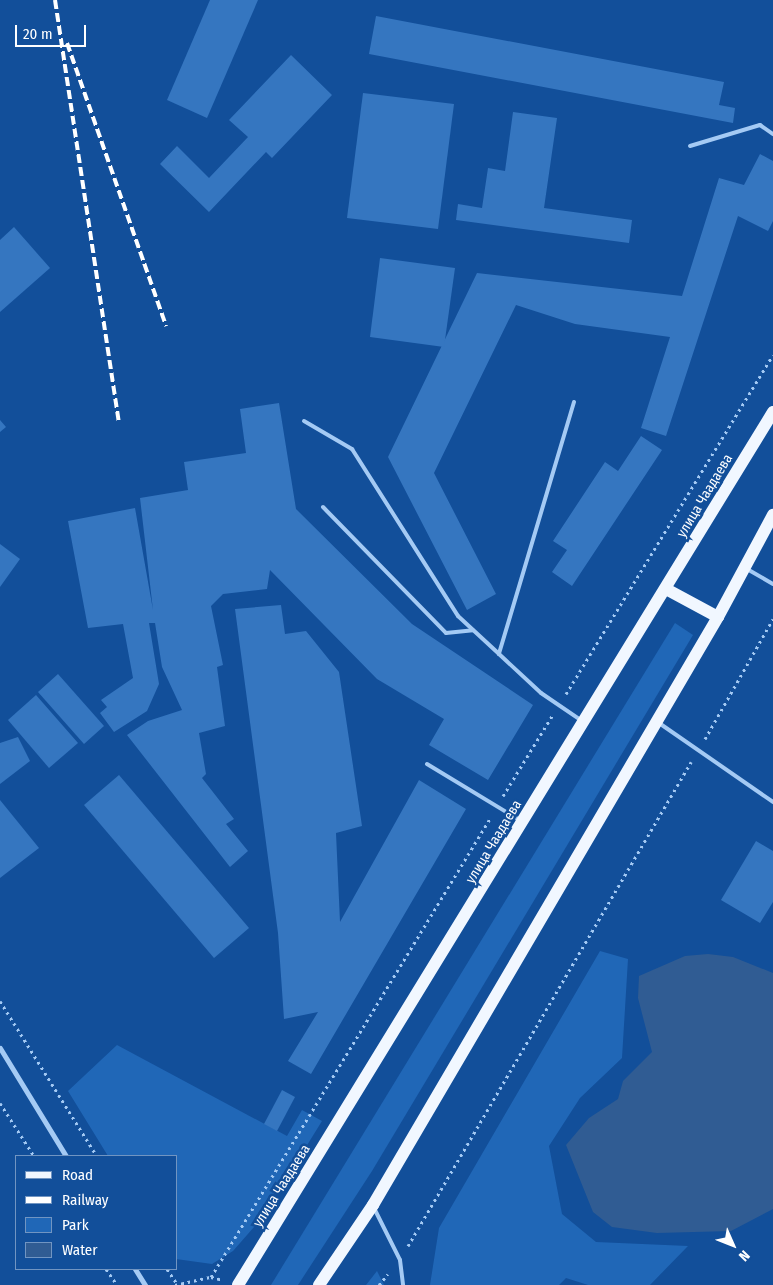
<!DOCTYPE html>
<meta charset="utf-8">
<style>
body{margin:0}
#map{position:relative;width:773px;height:1285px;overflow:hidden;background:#124f9a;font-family:"Fira Sans Condensed",sans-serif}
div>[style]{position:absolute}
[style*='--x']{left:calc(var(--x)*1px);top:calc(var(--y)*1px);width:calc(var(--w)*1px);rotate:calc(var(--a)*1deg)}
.green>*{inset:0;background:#2067b7}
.water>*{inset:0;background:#305c93}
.building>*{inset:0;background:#3576c0}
.path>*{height:3px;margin-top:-1.5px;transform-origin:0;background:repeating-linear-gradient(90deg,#a4caf4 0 2.5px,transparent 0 6.5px)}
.lane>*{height:4px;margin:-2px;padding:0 2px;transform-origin:2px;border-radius:2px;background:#a4caf4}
.street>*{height:5px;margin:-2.5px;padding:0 2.5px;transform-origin:2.5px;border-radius:2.5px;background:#a4caf4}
.primary>*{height:12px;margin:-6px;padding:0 6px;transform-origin:6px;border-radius:6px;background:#f1f7ff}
.rail>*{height:4px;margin-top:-2px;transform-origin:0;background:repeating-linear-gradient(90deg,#fff 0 9px,transparent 0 13px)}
span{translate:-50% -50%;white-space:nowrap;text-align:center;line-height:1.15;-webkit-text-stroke:5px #124f9a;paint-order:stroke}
.street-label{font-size:14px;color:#fff}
.legend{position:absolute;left:15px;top:1155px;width:162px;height:115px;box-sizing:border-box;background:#124f9a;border:1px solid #7195c2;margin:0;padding:6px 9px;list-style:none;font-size:15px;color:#fff}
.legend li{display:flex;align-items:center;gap:10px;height:25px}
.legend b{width:25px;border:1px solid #7195c2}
.north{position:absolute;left:708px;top:1220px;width:50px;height:50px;-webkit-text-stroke:4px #124f9a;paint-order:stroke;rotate:134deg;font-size:14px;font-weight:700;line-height:20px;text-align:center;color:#fff}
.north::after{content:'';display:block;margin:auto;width:18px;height:22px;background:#fff;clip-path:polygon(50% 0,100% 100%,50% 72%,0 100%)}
.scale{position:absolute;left:15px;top:25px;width:71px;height:22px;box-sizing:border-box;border:2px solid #fff;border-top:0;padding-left:6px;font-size:15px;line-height:18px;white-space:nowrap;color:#fff;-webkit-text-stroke:4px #124f9a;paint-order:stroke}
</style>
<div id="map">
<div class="green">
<div style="clip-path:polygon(675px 623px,693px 635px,372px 1171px,298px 1285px,271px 1285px)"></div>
<div style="clip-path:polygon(600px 951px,628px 959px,622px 1058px,580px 1098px,549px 1146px,562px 1214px,596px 1242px,688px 1246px,650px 1285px,588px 1285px,566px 1278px,559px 1285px,430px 1285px,439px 1228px)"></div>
<div style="clip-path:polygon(117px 1045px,287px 1136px,302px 1110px,322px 1121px,262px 1218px,233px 1251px,212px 1264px,176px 1259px,176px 1156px,108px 1156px,68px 1091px)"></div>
<div style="clip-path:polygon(377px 1271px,384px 1285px,366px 1285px)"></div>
</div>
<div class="water">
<div style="clip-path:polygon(708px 954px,733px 957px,773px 973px,773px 1209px,731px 1231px,657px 1233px,612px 1227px,593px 1212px,566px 1145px,589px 1118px,618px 1099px,623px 1081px,652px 1052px,638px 998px,639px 976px,685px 956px)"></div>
</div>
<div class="building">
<div style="clip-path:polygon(210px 0,258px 0,207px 118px,167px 100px)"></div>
<div style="clip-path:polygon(376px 16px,724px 82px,719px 105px,735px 108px,733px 123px,369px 54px)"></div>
<div style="clip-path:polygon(291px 55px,332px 95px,272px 158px,266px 152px,209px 212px,160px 164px,177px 146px,209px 178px,248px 137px,229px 120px)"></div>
<div style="clip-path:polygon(363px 93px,454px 104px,438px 229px,347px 218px)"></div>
<div style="clip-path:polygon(513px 112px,557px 118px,544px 208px,632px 220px,629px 243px,456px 220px,458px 204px,482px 208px,488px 168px,505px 171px)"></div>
<div style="clip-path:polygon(760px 154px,773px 161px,773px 221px,768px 231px,738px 216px,666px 436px,641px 428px,670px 337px,575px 324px,516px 305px,434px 473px,496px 594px,467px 610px,388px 457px,477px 273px,682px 296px,719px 178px,744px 185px)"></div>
<div style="clip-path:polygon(14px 227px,50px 268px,0 312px,0 240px)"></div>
<div style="clip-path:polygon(380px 258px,455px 268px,444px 347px,370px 337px)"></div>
<div style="clip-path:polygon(279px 403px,296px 509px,412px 624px,533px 705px,488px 780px,429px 745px,444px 719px,377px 679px,270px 570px,267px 589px,223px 594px,211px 606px,223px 665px,217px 667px,225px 726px,199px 733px,206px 774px,202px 778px,234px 819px,226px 824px,248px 851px,230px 867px,127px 735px,148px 721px,182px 710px,162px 667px,155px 623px,149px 623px,159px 684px,147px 711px,114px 732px,100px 713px,107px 707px,101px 700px,133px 678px,123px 624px,88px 628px,68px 521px,135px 508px,153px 610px,140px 498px,188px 490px,184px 462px,246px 453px,240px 409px)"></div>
<div style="clip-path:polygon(0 420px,6px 427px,0 432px)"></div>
<div style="clip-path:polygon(641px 436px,662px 450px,572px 586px,552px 572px,567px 550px,553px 541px,605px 462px,618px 471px)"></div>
<div style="clip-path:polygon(0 544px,20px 559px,0 587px)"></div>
<div style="clip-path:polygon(281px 605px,285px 634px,306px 631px,339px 672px,362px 826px,336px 833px,340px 922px,419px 780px,466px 809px,311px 1074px,288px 1061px,318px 1012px,284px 1019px,278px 933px,235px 609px)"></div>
<div style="clip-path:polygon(58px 674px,104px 726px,84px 744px,38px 692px)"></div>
<div style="clip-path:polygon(36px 695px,78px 743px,49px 768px,8px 720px)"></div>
<div style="clip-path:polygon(18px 737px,30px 761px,0 784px,0 743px)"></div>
<div style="clip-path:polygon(119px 775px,249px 928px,214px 958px,84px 805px)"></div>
<div style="clip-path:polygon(0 800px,39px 848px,0 878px)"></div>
<div style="clip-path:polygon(756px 841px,773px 851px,773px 902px,760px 923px,721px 900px)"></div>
<div style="clip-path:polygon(282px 1090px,295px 1097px,277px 1131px,264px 1124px)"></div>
</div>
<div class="path">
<div style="--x:566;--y:694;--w:397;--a:-58.6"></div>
<div style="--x:705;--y:739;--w:138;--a:-60.5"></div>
<div style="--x:503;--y:796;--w:94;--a:-58.5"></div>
<div style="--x:0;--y:1001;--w:183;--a:58"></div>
<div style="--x:0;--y:1103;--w:63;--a:57.3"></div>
<div style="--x:408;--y:1246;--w:561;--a:-59.68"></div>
<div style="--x:106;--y:1269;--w:19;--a:55"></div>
<div style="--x:167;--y:1269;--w:18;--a:56"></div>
<div style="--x:211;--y:1277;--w:12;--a:14"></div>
<div style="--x:175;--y:1285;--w:37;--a:-13"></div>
<div style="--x:211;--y:1277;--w:539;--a:-58.67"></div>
<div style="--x:379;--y:1285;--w:14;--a:-51"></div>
</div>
<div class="lane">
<div style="--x:690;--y:146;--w:73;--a:-16.7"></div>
<div style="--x:760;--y:125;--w:16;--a:35"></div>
<div style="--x:574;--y:402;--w:263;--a:106.6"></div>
<div style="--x:499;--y:654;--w:57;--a:42.9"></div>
<div style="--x:541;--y:693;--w:50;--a:34.3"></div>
<div style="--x:304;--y:421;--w:56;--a:30.3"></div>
<div style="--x:352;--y:449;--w:198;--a:57.6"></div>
<div style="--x:458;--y:616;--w:56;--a:42.8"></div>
<div style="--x:323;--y:507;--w:176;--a:45.7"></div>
<div style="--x:446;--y:633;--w:27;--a:-6"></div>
<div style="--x:747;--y:569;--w:30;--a:30"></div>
<div style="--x:659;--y:723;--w:139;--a:34.7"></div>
<div style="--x:427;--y:764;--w:110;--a:31.2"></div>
<div style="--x:374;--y:1208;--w:58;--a:63.4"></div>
<div style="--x:400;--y:1260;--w:25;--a:83"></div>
</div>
<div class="street">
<div style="--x:0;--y:1048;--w:127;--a:58.6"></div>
<div style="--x:135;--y:1269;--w:19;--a:58"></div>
</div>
<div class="primary">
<div style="--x:666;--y:589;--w:59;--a:28.3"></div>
<div style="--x:238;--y:1285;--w:1024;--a:-58.5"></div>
<div style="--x:319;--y:1285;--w:97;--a:-56"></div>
<div style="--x:373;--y:1205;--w:682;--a:-59.6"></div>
<div style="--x:718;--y:617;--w:116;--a:-61.7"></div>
</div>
<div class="rail">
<div style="--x:55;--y:0;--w:426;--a:81.4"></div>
<div style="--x:67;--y:43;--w:300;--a:70.7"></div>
</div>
<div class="street-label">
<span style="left:705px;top:496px;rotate:-59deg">улица Чаадаева</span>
<span style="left:494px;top:842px;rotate:-59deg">улица Чаадаева</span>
<span style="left:282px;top:1186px;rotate:-58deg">улица Чаадаева</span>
</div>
<ul class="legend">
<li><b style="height:6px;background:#f1f7ff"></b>Road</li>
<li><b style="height:6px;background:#fff"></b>Railway</li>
<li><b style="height:14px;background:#2067b7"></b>Park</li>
<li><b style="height:14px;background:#305c93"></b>Water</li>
</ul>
<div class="north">N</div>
<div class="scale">20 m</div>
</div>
